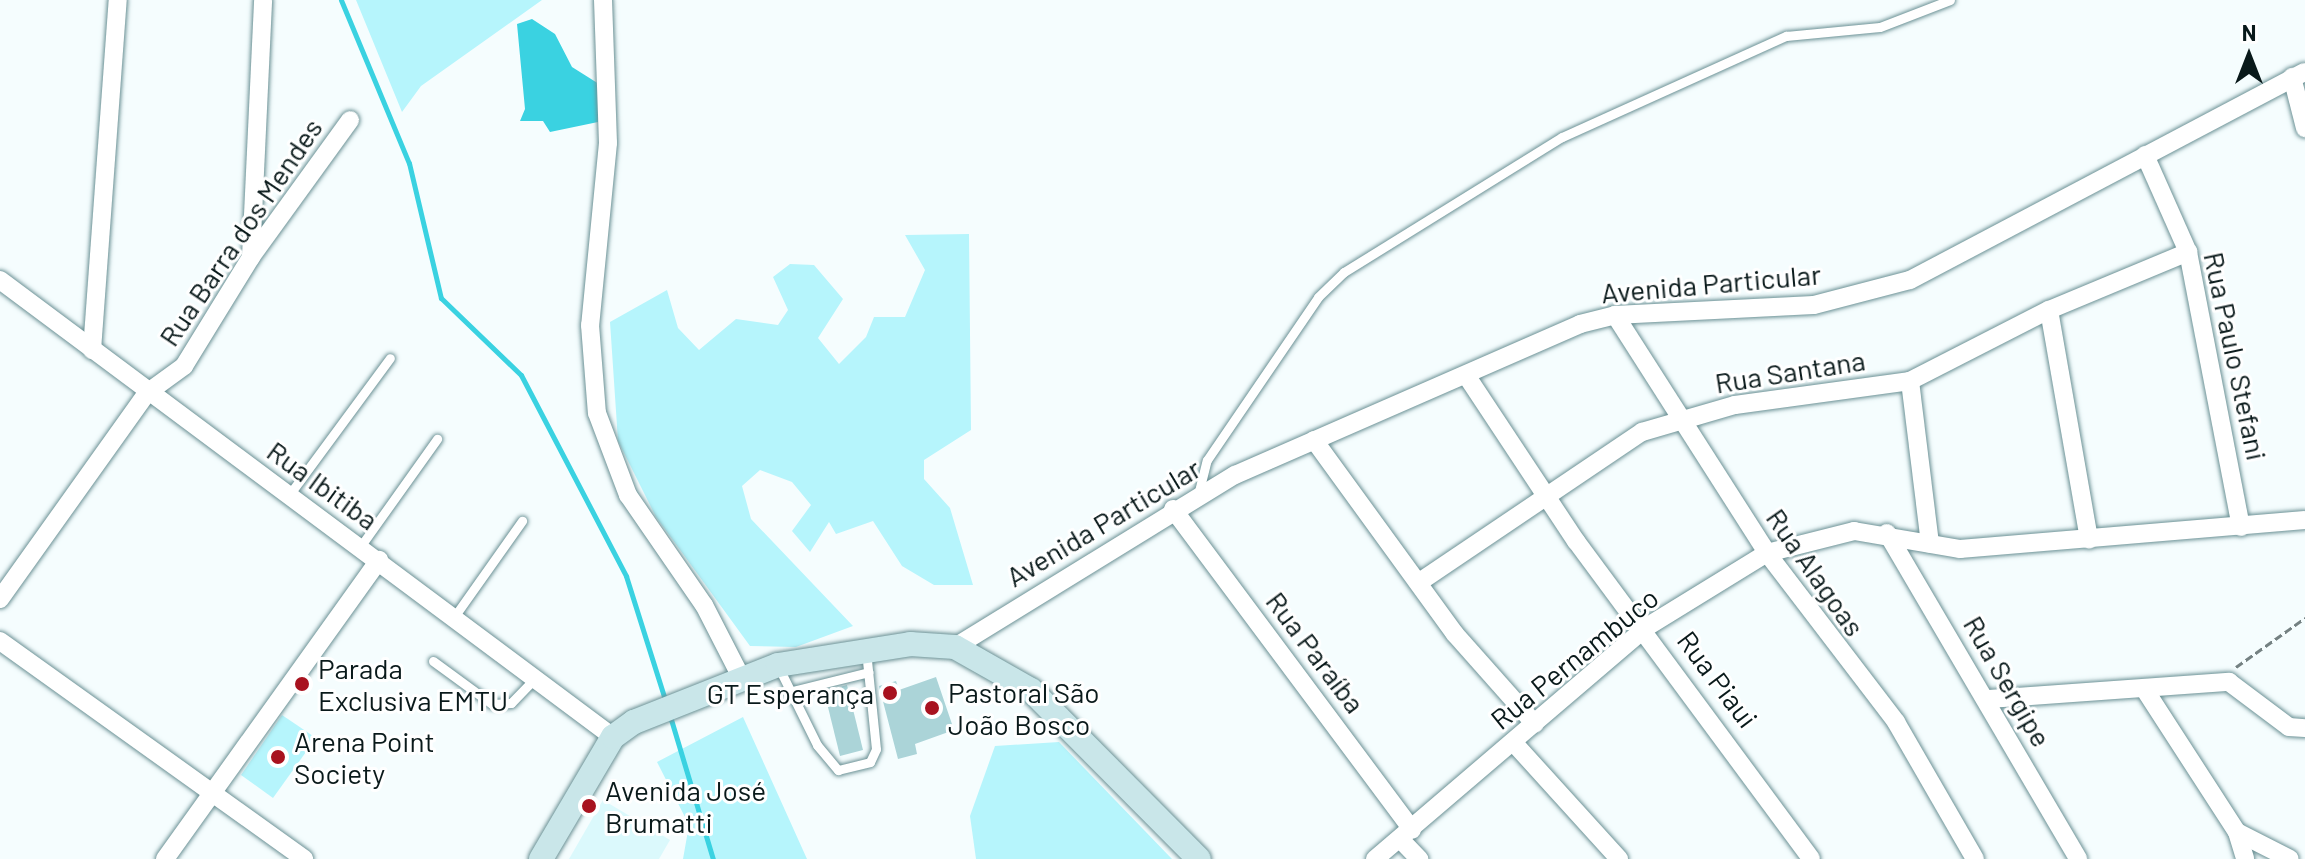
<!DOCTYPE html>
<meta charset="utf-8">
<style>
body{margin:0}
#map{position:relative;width:2305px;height:859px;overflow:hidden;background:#f5fdfe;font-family:Barlow,sans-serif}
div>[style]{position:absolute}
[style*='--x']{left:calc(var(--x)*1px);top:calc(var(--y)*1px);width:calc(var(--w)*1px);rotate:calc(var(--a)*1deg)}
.built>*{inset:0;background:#dbf9fc}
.green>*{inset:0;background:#b6f5fc}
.water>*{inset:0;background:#3ad2e1}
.stream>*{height:5px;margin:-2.5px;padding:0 2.5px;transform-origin:2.5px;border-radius:2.5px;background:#3ad2e1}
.building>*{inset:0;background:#abd4d8}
.path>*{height:3px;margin-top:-1.5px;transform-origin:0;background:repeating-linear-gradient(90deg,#748182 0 8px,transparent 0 12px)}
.roads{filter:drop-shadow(0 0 2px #6b9195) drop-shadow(0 0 2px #6b9195)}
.lane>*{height:9px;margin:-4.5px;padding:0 4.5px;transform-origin:4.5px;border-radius:4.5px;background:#fff}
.street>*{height:18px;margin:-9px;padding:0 9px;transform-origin:9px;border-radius:9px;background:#fff}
.secondary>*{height:24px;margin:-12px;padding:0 12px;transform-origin:12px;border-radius:12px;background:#c9e6e9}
.dots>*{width:22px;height:22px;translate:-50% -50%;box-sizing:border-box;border:4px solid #fff;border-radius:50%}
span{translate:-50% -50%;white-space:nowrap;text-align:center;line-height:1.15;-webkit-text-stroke:6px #fff;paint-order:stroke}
.street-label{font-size:28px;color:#09191a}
.poi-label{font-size:28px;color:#09191a}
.left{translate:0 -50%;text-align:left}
.right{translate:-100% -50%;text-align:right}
.north{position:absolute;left:2209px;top:16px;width:80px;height:80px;-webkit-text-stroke:6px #fff;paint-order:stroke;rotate:0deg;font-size:22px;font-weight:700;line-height:32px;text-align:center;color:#09191a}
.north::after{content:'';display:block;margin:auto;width:28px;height:36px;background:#09191a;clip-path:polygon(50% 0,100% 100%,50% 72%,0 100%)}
</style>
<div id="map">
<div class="built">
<div style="clip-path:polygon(603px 800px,670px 840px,659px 859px,569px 859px)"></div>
</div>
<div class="green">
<div style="clip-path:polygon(356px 0,542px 0,421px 86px,402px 112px)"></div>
<div style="clip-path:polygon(969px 234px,971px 430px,924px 460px,924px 479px,950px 508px,973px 585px,934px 585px,902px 566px,873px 521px,836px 534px,829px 522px,810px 552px,792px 531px,811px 505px,792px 482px,760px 470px,742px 486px,751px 519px,853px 626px,796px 647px,750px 646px,656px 517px,618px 441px,610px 322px,667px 290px,678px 328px,699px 350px,736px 319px,778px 325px,788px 310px,773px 277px,790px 264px,814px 265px,843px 299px,818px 338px,839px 364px,866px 337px,874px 317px,905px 317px,925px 270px,905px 235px)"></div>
<div style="clip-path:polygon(282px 715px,316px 738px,273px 798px,241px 775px)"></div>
<div style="clip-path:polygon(743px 717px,807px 859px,683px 859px,689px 825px,657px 762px)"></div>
<div style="clip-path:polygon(1059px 742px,1172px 859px,976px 859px,970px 816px,995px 746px)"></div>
</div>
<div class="water">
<div style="clip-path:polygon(532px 19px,555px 34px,572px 67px,599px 84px,598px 122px,550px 132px,543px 121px,520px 121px,525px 109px,517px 24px)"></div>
</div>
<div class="stream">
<div style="--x:341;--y:0;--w:177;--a:67.4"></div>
<div style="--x:409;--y:163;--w:139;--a:76.7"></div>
<div style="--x:441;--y:298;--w:111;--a:43.9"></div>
<div style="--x:521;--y:375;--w:227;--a:62.4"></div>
<div style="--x:626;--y:576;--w:133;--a:72.5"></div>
<div style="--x:670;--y:716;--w:149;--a:73.3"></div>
</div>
<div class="building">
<div style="clip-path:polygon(936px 677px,954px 730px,915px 744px,917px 754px,898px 759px,879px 686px,896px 681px,899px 690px)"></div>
<div style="clip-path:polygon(847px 685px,863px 750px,840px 756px,824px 691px)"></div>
</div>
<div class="path">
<div style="--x:2236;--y:667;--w:85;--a:-35.4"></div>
</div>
<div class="roads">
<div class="lane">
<div style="--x:289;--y:495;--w:170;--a:-53.6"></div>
<div style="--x:1198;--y:495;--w:36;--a:-76"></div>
<div style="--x:1207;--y:460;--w:197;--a:-55.7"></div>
<div style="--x:1318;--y:297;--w:36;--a:-44"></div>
<div style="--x:1344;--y:272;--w:256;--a:-31.8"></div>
<div style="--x:1562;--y:137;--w:246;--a:-24.3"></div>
<div style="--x:1786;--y:36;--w:94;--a:-5.5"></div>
<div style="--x:1880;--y:27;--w:75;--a:-21.1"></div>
<div style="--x:360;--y:547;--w:133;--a:-54.5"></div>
<div style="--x:454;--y:617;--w:118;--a:-54.7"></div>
<div style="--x:433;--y:661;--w:73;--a:36.1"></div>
<div style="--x:492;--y:704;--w:19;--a:-3"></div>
<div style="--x:511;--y:703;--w:35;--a:-46"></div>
<div style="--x:779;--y:668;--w:86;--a:63.7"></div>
<div style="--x:817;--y:745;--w:33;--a:50"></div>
<div style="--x:838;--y:770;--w:33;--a:-14"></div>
<div style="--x:870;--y:762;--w:14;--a:-65"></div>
<div style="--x:876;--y:749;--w:100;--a:-95.8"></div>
<div style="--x:788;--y:692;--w:83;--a:-13.9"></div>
</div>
<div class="street">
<div style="--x:603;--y:0;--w:143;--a:88"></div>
<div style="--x:608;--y:143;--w:183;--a:95.6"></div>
<div style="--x:590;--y:325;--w:88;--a:85.5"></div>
<div style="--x:597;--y:413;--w:88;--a:69.3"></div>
<div style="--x:628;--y:495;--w:134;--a:55.4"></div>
<div style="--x:704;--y:605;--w:81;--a:62.8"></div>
<div style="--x:2292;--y:77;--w:53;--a:75.7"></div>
<div style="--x:2145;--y:155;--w:106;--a:66.1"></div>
<div style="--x:2188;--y:252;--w:280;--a:79.1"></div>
<div style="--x:251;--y:257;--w:257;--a:-87.3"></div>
<div style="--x:0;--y:280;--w:765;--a:36.71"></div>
<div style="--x:2049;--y:310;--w:233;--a:80.1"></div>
<div style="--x:1615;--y:315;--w:282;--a:57.4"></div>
<div style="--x:1767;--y:553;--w:213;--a:52.6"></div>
<div style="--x:1896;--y:722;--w:158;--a:60"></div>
<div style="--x:92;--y:350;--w:351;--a:-85.8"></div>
<div style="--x:1468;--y:378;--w:196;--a:56.5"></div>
<div style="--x:1576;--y:541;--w:395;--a:53.5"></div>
<div style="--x:1910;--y:381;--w:164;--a:83"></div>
<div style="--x:1314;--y:440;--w:240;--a:54"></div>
<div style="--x:1455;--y:634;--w:120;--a:48.4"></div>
<div style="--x:1173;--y:509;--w:400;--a:53.3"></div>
<div style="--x:1887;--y:533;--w:378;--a:59.6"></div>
<div style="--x:1421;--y:581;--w:267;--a:-34"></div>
<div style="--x:1642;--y:432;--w:97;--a:-16.2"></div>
<div style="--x:1735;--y:405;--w:177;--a:-7.8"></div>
<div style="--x:1910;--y:381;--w:156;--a:-27.1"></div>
<div style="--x:2049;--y:310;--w:151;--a:-22.6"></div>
<div style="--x:0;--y:599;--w:253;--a:-54.5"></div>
<div style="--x:147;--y:393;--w:46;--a:-36.1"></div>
<div style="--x:184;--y:366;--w:128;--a:-58.4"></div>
<div style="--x:251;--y:257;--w:169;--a:-54.1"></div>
<div style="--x:0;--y:641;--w:374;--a:35.6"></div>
<div style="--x:955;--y:647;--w:329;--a:-31.6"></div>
<div style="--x:1235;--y:475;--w:377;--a:-23.6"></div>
<div style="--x:1580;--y:324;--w:36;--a:-14"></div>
<div style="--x:1615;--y:315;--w:199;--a:-2.9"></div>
<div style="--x:1814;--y:305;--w:99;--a:-14.6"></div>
<div style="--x:1910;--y:280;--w:446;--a:-27.8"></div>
<div style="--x:2147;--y:693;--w:166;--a:57.1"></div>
<div style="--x:2237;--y:832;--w:28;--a:73"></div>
<div style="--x:1989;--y:699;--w:241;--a:-4.1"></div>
<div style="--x:2229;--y:682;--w:75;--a:36.9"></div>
<div style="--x:2289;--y:727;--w:16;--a:4"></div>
<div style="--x:1513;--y:742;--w:158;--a:47.8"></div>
<div style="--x:2237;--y:832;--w:59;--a:27"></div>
<div style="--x:1400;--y:839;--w:28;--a:46"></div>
<div style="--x:165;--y:859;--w:368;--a:-54.4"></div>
<div style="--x:1375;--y:859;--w:355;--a:-40.5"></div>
<div style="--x:1645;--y:628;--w:143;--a:-31.6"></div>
<div style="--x:1767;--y:553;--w:90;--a:-14.2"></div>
<div style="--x:1854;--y:531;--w:108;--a:9.6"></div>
<div style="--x:1960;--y:549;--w:346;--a:-4.8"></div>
</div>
<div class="secondary">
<div style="--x:541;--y:859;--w:142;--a:-59.5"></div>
<div style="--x:613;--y:737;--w:26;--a:-36"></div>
<div style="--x:634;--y:722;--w:155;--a:-21.6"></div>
<div style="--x:778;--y:665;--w:134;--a:-9"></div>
<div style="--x:910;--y:644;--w:45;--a:3.8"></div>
<div style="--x:955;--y:647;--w:87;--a:29.5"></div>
<div style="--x:1031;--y:690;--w:238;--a:45.2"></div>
</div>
</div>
<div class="dots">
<div style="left:302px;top:684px;background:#a8121f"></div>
<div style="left:890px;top:693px;background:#a8121f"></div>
<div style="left:932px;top:708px;background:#a8121f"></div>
<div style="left:278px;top:757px;background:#a8121f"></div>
<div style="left:589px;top:806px;background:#a8121f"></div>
</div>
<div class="street-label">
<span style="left:240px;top:232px;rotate:-56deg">Rua Barra dos Mendes</span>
<span style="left:1711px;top:283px;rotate:-5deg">Avenida Particular</span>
<span style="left:2236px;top:356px;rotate:78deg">Rua Paulo Stefani</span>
<span style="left:1790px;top:371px;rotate:-9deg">Rua Santana</span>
<span style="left:323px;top:485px;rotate:36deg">Rua Ibitiba</span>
<span style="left:1103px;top:522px;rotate:-31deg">Avenida Particular</span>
<span style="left:1816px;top:572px;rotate:55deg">Rua Alagoas</span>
<span style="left:1316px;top:652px;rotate:53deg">Rua Paraíba</span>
<span style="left:1574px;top:658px;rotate:-39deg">Rua Pernambuco</span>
<span style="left:1718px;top:679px;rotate:53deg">Rua Piaui</span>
<span style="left:2008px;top:681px;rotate:60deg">Rua Sergipe</span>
</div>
<div class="poi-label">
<span class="left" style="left:318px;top:684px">Parada<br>Exclusiva EMTU</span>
<span class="left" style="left:948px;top:708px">Pastoral São<br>João Bosco</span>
<span class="right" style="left:874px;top:693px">GT Esperança</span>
<span class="left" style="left:294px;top:757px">Arena Point<br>Society</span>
<span class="left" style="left:605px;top:806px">Avenida José<br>Brumatti</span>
</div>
<div class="north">N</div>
</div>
